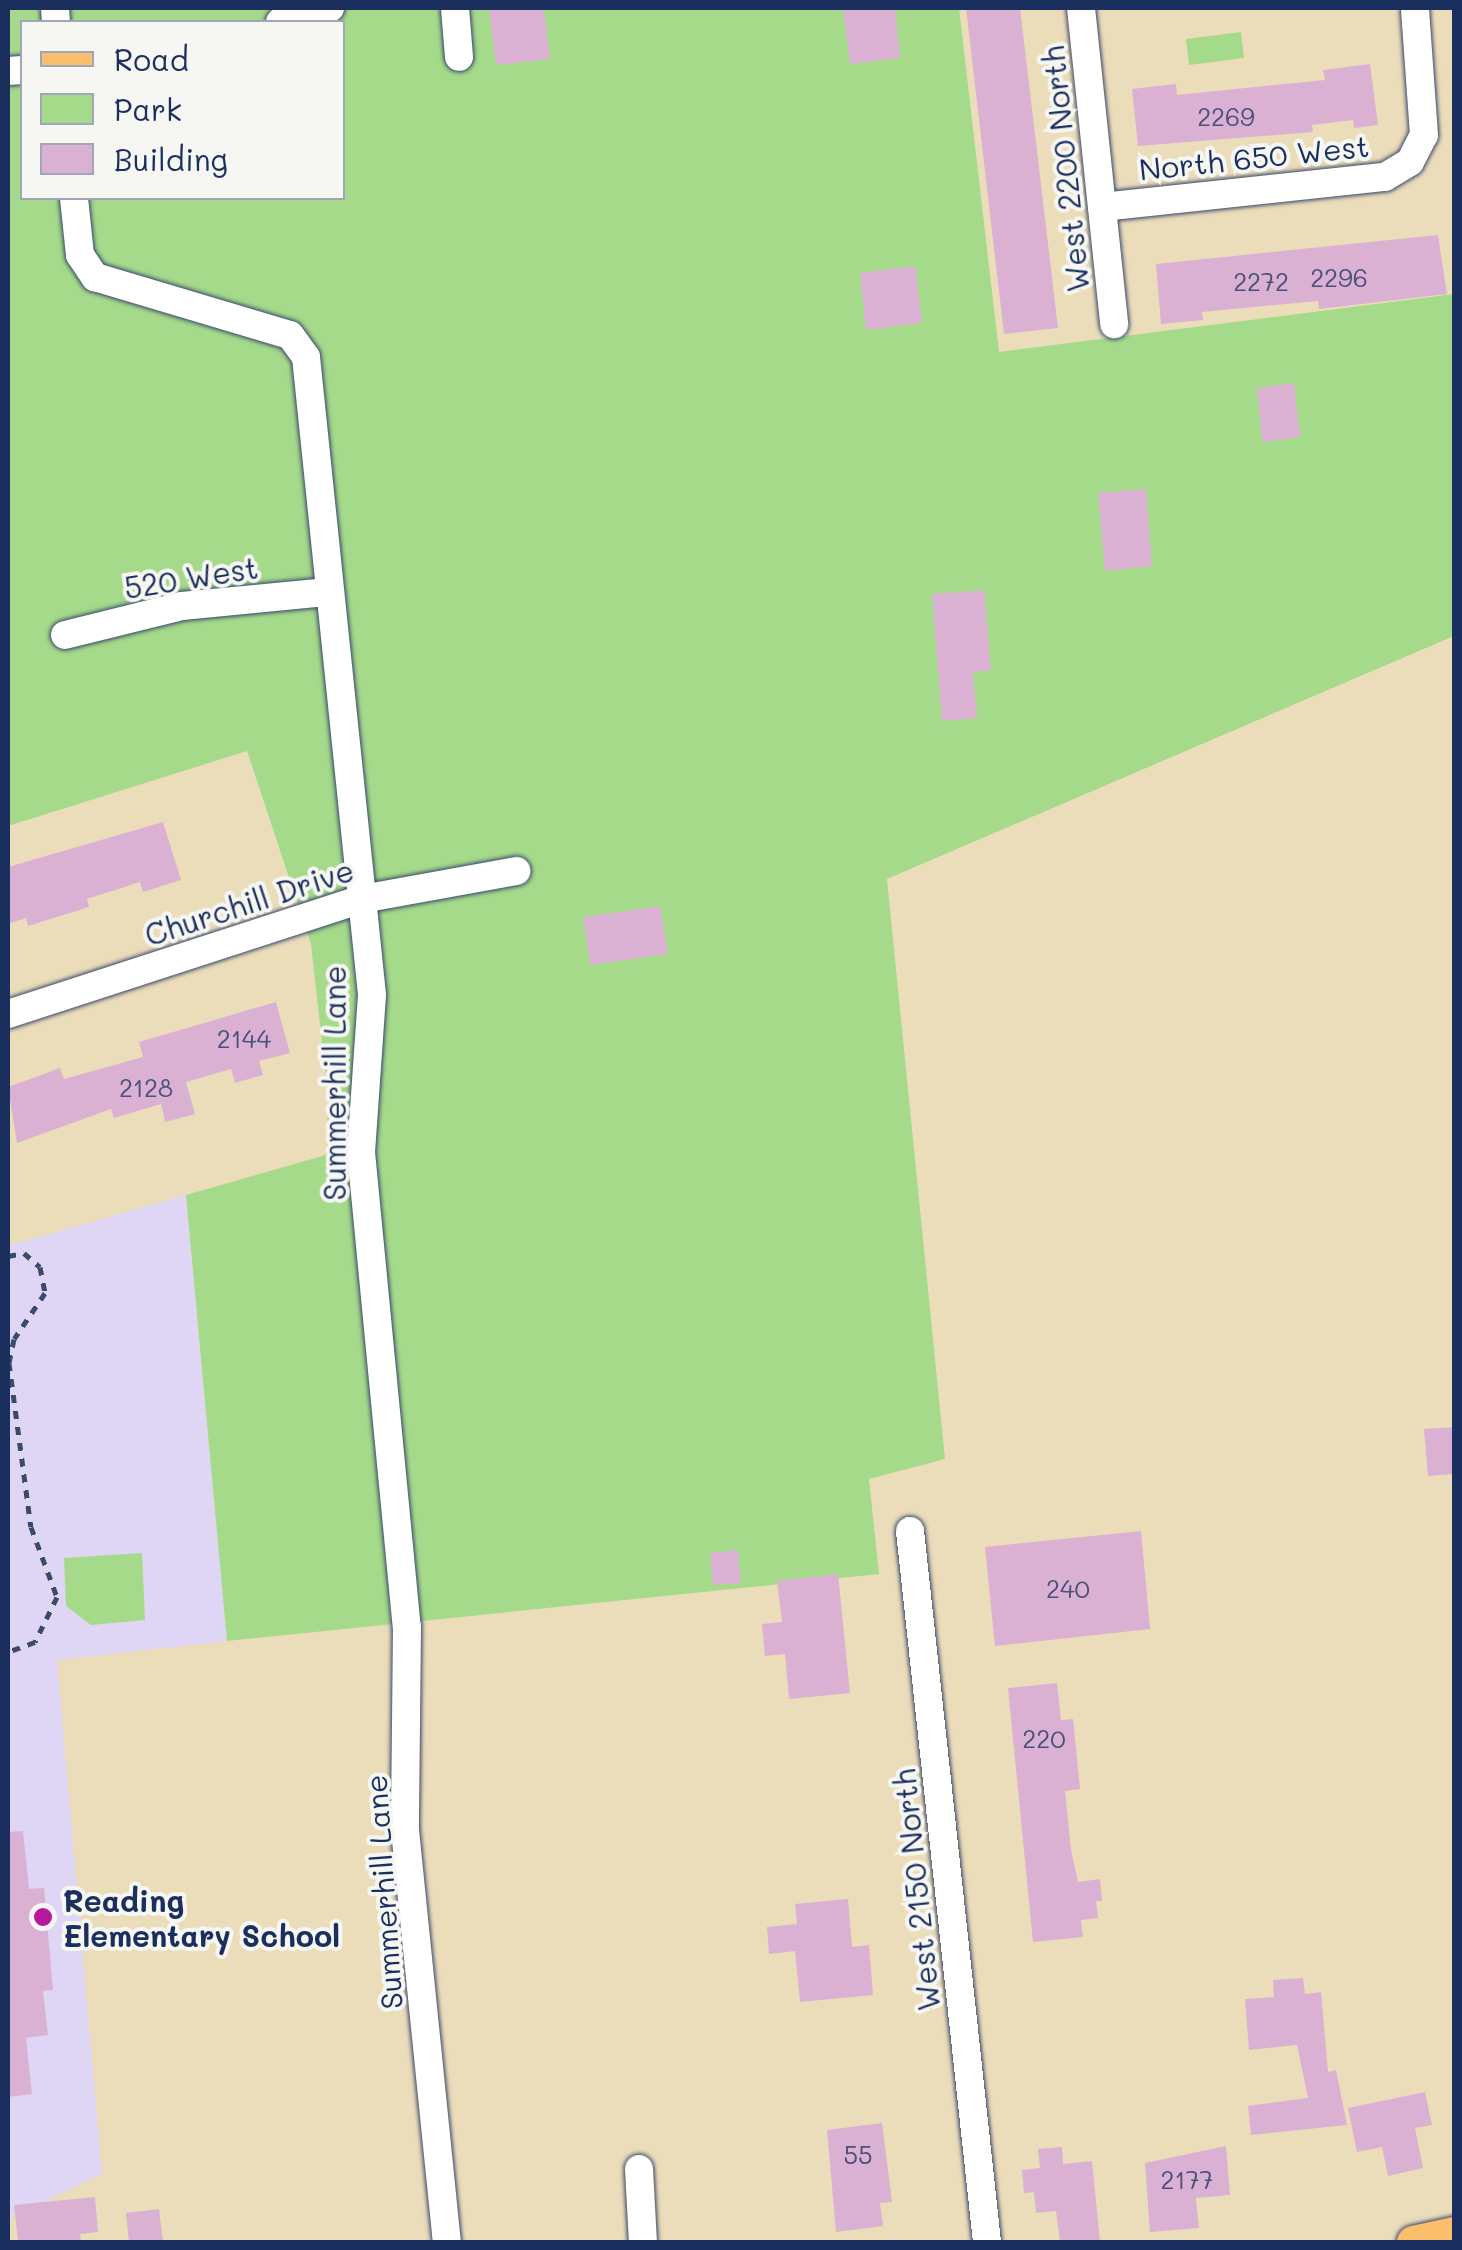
<!DOCTYPE html>
<style>
body{margin:0}
#map{position:relative;width:1462px;height:2250px;overflow:hidden;background:#ecddba;font-family:Mali,sans-serif}
div>[style]{position:absolute}
[style*='--x']{left:calc(var(--x)*1px);top:calc(var(--y)*1px);width:calc(var(--w)*1px);rotate:calc(var(--a)*1deg)}
.built>*{inset:0;background:#dfd5f5}
.green>*{inset:0;background:#a5da8a}
.building>*{inset:0;background:#dab1d3}
.path>*{height:5px;margin-top:-2.5px;transform-origin:0;background:repeating-linear-gradient(90deg,#3a496c 0 8px,transparent 0 16px)}
.roads{filter:drop-shadow(0 0 2px #3a496c) drop-shadow(0 0 2px #3a496c)}
.minor>*{height:28px;margin:-14px;padding:0 14px;transform-origin:14px;border-radius:14px;background:#fff}
.major>*{height:32px;margin:-16px;padding:0 16px;transform-origin:16px;border-radius:16px;background:#fabe6d}
.dots>*{width:28px;height:28px;translate:-50% -50%;box-sizing:border-box;border:5px solid #f6f6f2;border-radius:50%}
span{translate:-50% -50%;white-space:nowrap;text-align:center;line-height:1.15;-webkit-text-stroke:8px #f6f6f2;paint-order:stroke}
.number-label{font-size:25px;color:#4b507b}
.number-label span{-webkit-text-stroke-width:0}
.street-label{font-size:30px;color:#1b2f5e}
.poi-label{font-size:30px;color:#1b2f5e;font-weight:700}
.left{translate:0 -50%;text-align:left}
.frame{position:absolute;inset:0;border:10px solid #1b2f5e;pointer-events:none}
.legend{position:absolute;left:20px;top:20px;width:325px;height:180px;box-sizing:border-box;background:#f6f6f2;border:2px solid #9ea6b7;margin:0;padding:12px 18px;list-style:none;font-size:30px;color:#1b2f5e}
.legend li{display:flex;align-items:center;gap:20px;height:50px}
.legend b{width:50px;border:2px solid #9ea6b7}
</style>
<div id="map">
<div class="built">
<div style="clip-path:polygon(186px 1195px,227px 1641px,57px 1660px,102px 2174px,8px 2219px,8px 1246px)"></div>
</div>
<div class="green">
<div style="clip-path:polygon(evenodd,8px 8px,959px 8px,999px 352px,1454px 294px,1454px 636px,887px 879px,945px 1459px,869px 1479px,879px 1574px,227px 1641px,186px 1195px,326px 1155px,328px 1096px,311px 944px,247px 751px,8px 826px,8px 8px,22px 22px,342px 22px,342px 198px,22px 198px,22px 22px)"></div>
<div style="clip-path:polygon(1241px 32px,1244px 58px,1189px 65px,1186px 39px)"></div>
<div style="clip-path:polygon(142px 1553px,145px 1620px,91px 1625px,66px 1606px,64px 1558px)"></div>
</div>
<div class="building">
<div style="clip-path:polygon(489px 8px,544px 8px,550px 59px,496px 65px)"></div>
<div style="clip-path:polygon(843px 8px,895px 8px,900px 58px,850px 64px)"></div>
<div style="clip-path:polygon(966px 8px,1020px 8px,1058px 328px,1004px 334px)"></div>
<div style="clip-path:polygon(1370px 64px,1378px 125px,1354px 128px,1353px 120px,1312px 125px,1313px 132px,1138px 146px,1132px 89px,1176px 84px,1177px 95px,1325px 80px,1323px 70px)"></div>
<div style="clip-path:polygon(1438px 235px,1447px 294px,1319px 309px,1318px 301px,1202px 312px,1203px 320px,1161px 324px,1156px 264px)"></div>
<div style="clip-path:polygon(915px 266px,922px 323px,866px 330px,860px 273px)"></div>
<div style="clip-path:polygon(1294px 383px,1300px 437px,1262px 442px,1257px 388px)"></div>
<div style="clip-path:polygon(1146px 489px,1152px 566px,1105px 571px,1098px 493px)"></div>
<div style="clip-path:polygon(984px 590px,991px 670px,973px 672px,977px 718px,942px 721px,932px 594px)"></div>
<div style="clip-path:polygon(163px 822px,181px 880px,143px 892px,140px 882px,87px 899px,89px 907px,28px 926px,26px 918px,8px 924px,8px 867px)"></div>
<div style="clip-path:polygon(660px 906px,668px 954px,590px 965px,583px 917px)"></div>
<div style="clip-path:polygon(276px 1002px,290px 1053px,259px 1061px,263px 1075px,235px 1083px,231px 1069px,186px 1082px,195px 1114px,165px 1122px,161px 1104px,114px 1118px,111px 1109px,17px 1143px,8px 1087px,60px 1068px,64px 1079px,143px 1057px,139px 1042px)"></div>
<div style="clip-path:polygon(1454px 1427px,1454px 1474px,1428px 1476px,1424px 1429px)"></div>
<div style="clip-path:polygon(1141px 1531px,1150px 1629px,995px 1646px,985px 1547px)"></div>
<div style="clip-path:polygon(738px 1550px,741px 1583px,713px 1585px,710px 1553px)"></div>
<div style="clip-path:polygon(838px 1574px,850px 1693px,789px 1699px,785px 1654px,765px 1656px,762px 1624px,782px 1622px,777px 1581px)"></div>
<div style="clip-path:polygon(1057px 1683px,1061px 1720px,1073px 1719px,1080px 1789px,1065px 1791px,1071px 1850px,1078px 1882px,1100px 1879px,1102px 1901px,1096px 1901px,1098px 1918px,1081px 1920px,1083px 1937px,1033px 1942px,1008px 1688px)"></div>
<div style="clip-path:polygon(23px 1831px,29px 1889px,44px 1888px,53px 1990px,43px 1991px,48px 2035px,26px 2038px,32px 2094px,8px 2097px,8px 1832px)"></div>
<div style="clip-path:polygon(848px 1899px,852px 1947px,869px 1945px,873px 1995px,800px 2002px,795px 1951px,769px 1954px,767px 1927px,797px 1924px,795px 1904px)"></div>
<div style="clip-path:polygon(1303px 1978px,1305px 1994px,1321px 1992px,1328px 2072px,1336px 2070px,1347px 2125px,1251px 2135px,1248px 2106px,1308px 2098px,1297px 2045px,1249px 2050px,1245px 1999px,1274px 1997px,1273px 1980px)"></div>
<div style="clip-path:polygon(1425px 2092px,1432px 2125px,1415px 2128px,1423px 2168px,1388px 2176px,1382px 2147px,1357px 2152px,1348px 2108px)"></div>
<div style="clip-path:polygon(882px 2123px,892px 2202px,880px 2203px,883px 2226px,836px 2232px,827px 2130px)"></div>
<div style="clip-path:polygon(1226px 2146px,1230px 2195px,1196px 2198px,1199px 2228px,1150px 2232px,1145px 2163px)"></div>
<div style="clip-path:polygon(1062px 2147px,1063px 2164px,1092px 2161px,1100px 2242px,1060px 2242px,1056px 2211px,1036px 2213px,1034px 2192px,1024px 2193px,1022px 2170px,1040px 2168px,1038px 2149px)"></div>
<div style="clip-path:polygon(95px 2197px,98px 2232px,80px 2234px,81px 2242px,18px 2242px,14px 2205px)"></div>
<div style="clip-path:polygon(159px 2209px,163px 2242px,129px 2242px,126px 2213px)"></div>
</div>
<div class="path">
<div style="--x:8;--y:1256;--w:16;--a:-11"></div>
<div style="--x:24;--y:1253;--w:21;--a:41"></div>
<div style="--x:40;--y:1267;--w:26;--a:79"></div>
<div style="--x:45;--y:1293;--w:55;--a:124"></div>
<div style="--x:14;--y:1339;--w:25;--a:102"></div>
<div style="--x:9;--y:1363;--w:165;--a:82.4"></div>
<div style="--x:31;--y:1527;--w:75;--a:69.6"></div>
<div style="--x:57;--y:1597;--w:50;--a:116.1"></div>
<div style="--x:35;--y:1642;--w:29;--a:160"></div>
</div>
<div class="roads">
<div class="minor">
<div style="--x:55;--y:8;--w:14;--a:86"></div>
<div style="--x:455;--y:8;--w:49;--a:85.3"></div>
<div style="--x:1081;--y:8;--w:318;--a:84"></div>
<div style="--x:280;--y:22;--w:34;--a:-7"></div>
<div style="--x:314;--y:18;--w:19;--a:-32"></div>
<div style="--x:8;--y:71;--w:14;--a:-4"></div>
<div style="--x:74;--y:198;--w:57;--a:84"></div>
<div style="--x:80;--y:255;--w:27;--a:56"></div>
<div style="--x:95;--y:277;--w:203;--a:16.6"></div>
<div style="--x:290;--y:335;--w:27;--a:54"></div>
<div style="--x:306;--y:357;--w:641;--a:84.09"></div>
<div style="--x:372;--y:995;--w:157;--a:94"></div>
<div style="--x:361;--y:1152;--w:477;--a:84.5"></div>
<div style="--x:407;--y:1627;--w:203;--a:90.6"></div>
<div style="--x:405;--y:1830;--w:414;--a:84.2"></div>
<div style="--x:1102;--y:207;--w:285;--a:-6.1"></div>
<div style="--x:1385;--y:177;--w:29;--a:-31"></div>
<div style="--x:1410;--y:162;--w:30;--a:-63"></div>
<div style="--x:1424;--y:135;--w:127;--a:-94.1"></div>
<div style="--x:65;--y:635;--w:121;--a:-13.9"></div>
<div style="--x:182;--y:606;--w:147;--a:-5.5"></div>
<div style="--x:8;--y:1014;--w:372;--a:-18"></div>
<div style="--x:362;--y:899;--w:157;--a:-10.3"></div>
<div style="--x:910;--y:1531;--w:715;--a:83.82"></div>
<div style="--x:639;--y:2169;--w:73;--a:86.9"></div>
</div>
<div class="major">
<div style="--x:1413;--y:2242;--w:42;--a:-12.4"></div>
</div>
</div>
<div class="dots">
<div style="left:43px;top:1917px;background:#b5179e"></div>
</div>
<div class="number-label">
<span style="left:1226px;top:116px">2269</span>
<span style="left:1339px;top:277px">2296</span>
<span style="left:1261px;top:281px">2272</span>
<span style="left:244px;top:1038px">2144</span>
<span style="left:146px;top:1087px">2128</span>
<span style="left:1068px;top:1588px">240</span>
<span style="left:1044px;top:1738px">220</span>
<span style="left:858px;top:2154px">55</span>
<span style="left:1187px;top:2179px">2177</span>
</div>
<div class="street-label">
<span style="left:1254px;top:157px;rotate:-6deg">North 650 West</span>
<span style="left:1065px;top:169px;rotate:-96deg">West 2200 North</span>
<span style="left:191px;top:577px;rotate:-9deg">520 West</span>
<span style="left:249px;top:902px;rotate:-18deg">Churchill Drive</span>
<span style="left:334px;top:1083px;rotate:-90deg">Summerhill Lane</span>
<span style="left:916px;top:1890px;rotate:-96deg">West 2150 North</span>
<span style="left:383px;top:1892px;rotate:-94deg">Summerhill Lane</span>
</div>
<div class="poi-label">
<span class="left" style="left:63px;top:1917px">Reading<br>Elementary School</span>
</div>
<div class="frame"></div>
<ul class="legend">
<li><b style="height:12px;background:#fabe6d"></b>Road</li>
<li><b style="height:28px;background:#a5da8a"></b>Park</li>
<li><b style="height:28px;background:#dab1d3"></b>Building</li>
</ul>
</div>
